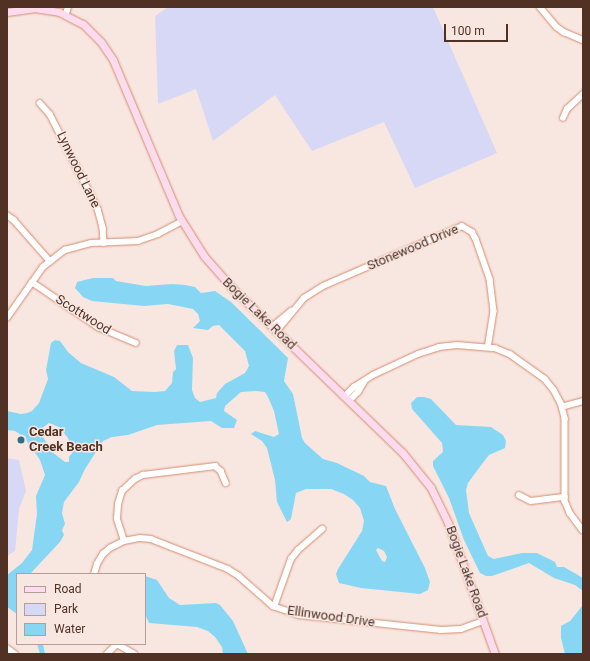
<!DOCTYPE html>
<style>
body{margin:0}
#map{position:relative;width:590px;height:661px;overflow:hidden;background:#f8e7e1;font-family:Roboto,sans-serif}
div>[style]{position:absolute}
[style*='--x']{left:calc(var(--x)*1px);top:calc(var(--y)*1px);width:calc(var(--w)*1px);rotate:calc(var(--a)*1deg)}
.green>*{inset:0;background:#d6d8f5}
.water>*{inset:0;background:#87d7f4}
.roads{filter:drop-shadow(0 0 1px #d68b6d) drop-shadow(0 0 1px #d68b6d)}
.minor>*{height:5.5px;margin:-2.75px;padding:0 2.75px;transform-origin:2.75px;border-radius:2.75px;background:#fff}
.major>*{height:7px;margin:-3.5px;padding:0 3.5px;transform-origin:3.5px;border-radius:3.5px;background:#fddbef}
.dots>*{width:11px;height:11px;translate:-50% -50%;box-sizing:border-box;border:2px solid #f8e7e1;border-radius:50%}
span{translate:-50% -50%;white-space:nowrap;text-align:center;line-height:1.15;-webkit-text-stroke:3px #f8e7e1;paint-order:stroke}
.street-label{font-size:13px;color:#503124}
.poi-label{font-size:13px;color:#503124;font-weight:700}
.left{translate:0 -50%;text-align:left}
.frame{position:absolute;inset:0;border:8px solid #503124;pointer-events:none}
.legend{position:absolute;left:16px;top:573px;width:130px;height:72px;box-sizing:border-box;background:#f8e7e1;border:1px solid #b59e95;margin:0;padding:5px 7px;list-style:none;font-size:12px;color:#503124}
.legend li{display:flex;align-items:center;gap:8px;height:20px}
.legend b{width:20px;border:1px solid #b59e95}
.scale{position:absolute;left:444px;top:24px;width:64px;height:18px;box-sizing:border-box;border:2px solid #503124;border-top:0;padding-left:5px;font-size:12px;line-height:14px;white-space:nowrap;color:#503124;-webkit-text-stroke:3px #f8e7e1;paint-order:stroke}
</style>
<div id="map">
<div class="green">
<div style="clip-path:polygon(168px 7px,433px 7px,497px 153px,415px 188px,384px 122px,312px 151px,275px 95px,213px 141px,196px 89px,158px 104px,155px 16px)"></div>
<div style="clip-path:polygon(7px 458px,19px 460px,26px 491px,19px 509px,15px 551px,7px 556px)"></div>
</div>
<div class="water">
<div style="clip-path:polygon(evenodd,93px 278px,113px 278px,116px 281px,146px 286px,172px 284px,185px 285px,195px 287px,201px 293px,215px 291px,231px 302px,288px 358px,284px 381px,293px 394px,302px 438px,305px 443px,323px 459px,337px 463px,364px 476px,370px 482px,386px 486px,395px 509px,425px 568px,430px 582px,428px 590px,420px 594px,361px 588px,339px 583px,336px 574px,338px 569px,362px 531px,364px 521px,360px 508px,353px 500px,344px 494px,331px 489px,306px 489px,296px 493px,291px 519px,287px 522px,277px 502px,275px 480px,267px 448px,262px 441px,251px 434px,255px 431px,274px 437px,279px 434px,274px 411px,268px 397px,265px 392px,256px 391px,241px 392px,225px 406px,224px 411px,237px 420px,234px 428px,222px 428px,211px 421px,157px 425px,128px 435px,112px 437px,103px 441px,85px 469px,79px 482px,64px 502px,62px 513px,65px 524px,62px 530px,64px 535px,60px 542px,30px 574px,17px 574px,17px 614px,7px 607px,7px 575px,22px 563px,32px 550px,37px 514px,36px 496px,45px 475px,40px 460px,24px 437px,15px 431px,7px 430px,7px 411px,21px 414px,27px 413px,32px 411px,39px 403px,48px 379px,46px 370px,51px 343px,55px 340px,60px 341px,68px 352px,81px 363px,114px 377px,132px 391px,155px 392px,165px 391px,172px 383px,173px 372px,176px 369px,174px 351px,177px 345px,188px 345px,193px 358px,192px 390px,195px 398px,200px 402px,216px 398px,217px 393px,225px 384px,245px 373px,249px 366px,245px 351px,219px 325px,213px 326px,208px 330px,193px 328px,200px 321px,198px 314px,193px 309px,168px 304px,144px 306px,92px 301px,83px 297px,75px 288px,77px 282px,93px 278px,49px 423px,59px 427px,68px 438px,73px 452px,69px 457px,69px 462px,65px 462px,52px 452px,42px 435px,41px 429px,49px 423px,93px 278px,378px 548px,384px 551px,387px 557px,385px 562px,382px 561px,376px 550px,378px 548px)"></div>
<div style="clip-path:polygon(417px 397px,424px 397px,431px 399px,456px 425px,491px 427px,503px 435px,506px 441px,505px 448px,489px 455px,482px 464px,468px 483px,466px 490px,469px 513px,488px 556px,494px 559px,522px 553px,537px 553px,555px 562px,557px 567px,564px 567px,583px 578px,583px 591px,575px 585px,554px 578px,529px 563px,492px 576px,486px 576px,480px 573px,464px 540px,449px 498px,433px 466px,433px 461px,443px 452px,442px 443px,412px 409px,411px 403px)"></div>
<div style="clip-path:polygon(145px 576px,157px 580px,169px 598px,180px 605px,216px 603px,220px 605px,233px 621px,248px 654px,223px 654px,222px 647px,215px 637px,208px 631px,197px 627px,149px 623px,145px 614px)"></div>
<div style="clip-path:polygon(583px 605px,583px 654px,565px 654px,561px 638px,561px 626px,570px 621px)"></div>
<div style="clip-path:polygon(37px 644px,43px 644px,45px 654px,40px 654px)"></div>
</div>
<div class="roads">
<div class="minor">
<div style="--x:540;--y:7;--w:26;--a:50"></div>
<div style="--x:557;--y:27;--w:9;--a:36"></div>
<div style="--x:564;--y:32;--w:21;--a:23"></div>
<div style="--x:66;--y:14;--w:7;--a:-74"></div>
<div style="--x:40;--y:103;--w:15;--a:48"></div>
<div style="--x:50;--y:114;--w:106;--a:63.2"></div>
<div style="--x:98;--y:209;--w:20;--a:75"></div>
<div style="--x:103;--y:228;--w:15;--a:86"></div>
<div style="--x:563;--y:118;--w:10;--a:-66"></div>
<div style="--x:567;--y:109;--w:22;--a:-43"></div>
<div style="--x:7;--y:215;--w:9;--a:36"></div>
<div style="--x:14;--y:220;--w:55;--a:48.7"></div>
<div style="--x:32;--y:282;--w:80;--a:34.3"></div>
<div style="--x:98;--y:327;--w:41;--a:22.8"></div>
<div style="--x:7;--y:318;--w:62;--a:-54.8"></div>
<div style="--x:43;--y:267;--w:28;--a:-38"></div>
<div style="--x:65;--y:250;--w:27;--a:-15"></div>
<div style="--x:91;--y:243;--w:47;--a:-2.4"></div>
<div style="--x:138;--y:241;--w:21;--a:-19"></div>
<div style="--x:158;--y:234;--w:27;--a:-28"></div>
<div style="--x:272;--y:327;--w:25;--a:-40"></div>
<div style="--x:276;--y:332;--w:44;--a:-50.5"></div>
<div style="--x:304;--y:298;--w:22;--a:-32"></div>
<div style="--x:323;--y:286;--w:151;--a:-23.3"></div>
<div style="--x:462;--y:226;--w:12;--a:31"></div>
<div style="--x:472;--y:232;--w:8;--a:60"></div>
<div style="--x:476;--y:239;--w:42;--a:70.7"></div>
<div style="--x:490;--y:279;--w:32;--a:83"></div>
<div style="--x:494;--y:311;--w:36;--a:99"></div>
<div style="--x:344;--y:397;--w:14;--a:-45"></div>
<div style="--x:354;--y:387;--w:22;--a:-32"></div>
<div style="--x:373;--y:375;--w:50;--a:-25"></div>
<div style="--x:418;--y:354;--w:22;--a:-18"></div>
<div style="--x:439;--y:347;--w:18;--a:-6"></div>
<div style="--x:457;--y:345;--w:38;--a:5"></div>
<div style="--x:495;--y:348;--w:16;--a:22"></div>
<div style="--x:510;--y:354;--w:43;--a:35.5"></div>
<div style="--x:545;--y:379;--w:14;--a:51"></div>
<div style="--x:554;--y:390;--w:15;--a:62"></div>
<div style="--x:561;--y:403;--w:16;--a:75"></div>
<div style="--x:565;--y:418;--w:83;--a:90"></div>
<div style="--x:565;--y:501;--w:13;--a:67"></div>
<div style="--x:570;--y:513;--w:21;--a:53"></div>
<div style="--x:349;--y:401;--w:13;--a:-45"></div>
<div style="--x:358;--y:392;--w:12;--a:-59"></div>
<div style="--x:562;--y:407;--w:22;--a:-16"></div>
<div style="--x:519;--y:495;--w:13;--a:27"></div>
<div style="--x:531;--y:501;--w:34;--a:-7"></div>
<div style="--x:124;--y:541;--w:23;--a:-108"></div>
<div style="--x:117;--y:519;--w:15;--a:-86"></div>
<div style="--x:118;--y:504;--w:14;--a:-73"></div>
<div style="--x:122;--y:491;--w:18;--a:-43"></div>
<div style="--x:135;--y:479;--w:9;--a:-27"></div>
<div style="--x:143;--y:475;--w:73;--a:-7.1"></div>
<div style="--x:215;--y:466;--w:8;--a:40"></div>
<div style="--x:221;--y:471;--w:13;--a:67"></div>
<div style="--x:94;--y:574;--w:10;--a:-73"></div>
<div style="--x:97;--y:564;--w:12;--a:-59"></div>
<div style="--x:103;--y:554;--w:9;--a:-41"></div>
<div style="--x:110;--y:548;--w:16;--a:-27"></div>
<div style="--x:124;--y:541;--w:16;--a:-11"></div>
<div style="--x:140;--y:538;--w:11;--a:5"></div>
<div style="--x:151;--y:539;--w:83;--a:21.3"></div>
<div style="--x:228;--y:569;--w:13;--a:32"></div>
<div style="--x:239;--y:576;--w:45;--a:41.4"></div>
<div style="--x:273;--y:606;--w:28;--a:19"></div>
<div style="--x:299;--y:615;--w:143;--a:6"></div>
<div style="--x:441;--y:630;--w:20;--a:-3"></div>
<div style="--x:461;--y:629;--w:23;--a:-20"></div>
<div style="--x:274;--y:607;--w:51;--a:-70.5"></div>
<div style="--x:291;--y:559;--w:11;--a:-52"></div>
<div style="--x:298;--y:550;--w:32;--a:-41"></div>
<div style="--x:117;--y:644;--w:20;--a:30"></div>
<div style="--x:7;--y:648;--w:10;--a:37"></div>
<div style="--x:107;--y:654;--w:14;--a:-45"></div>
</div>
<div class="major">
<div style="--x:7;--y:12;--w:27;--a:-8"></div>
<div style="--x:34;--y:8;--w:25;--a:9"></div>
<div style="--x:59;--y:12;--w:27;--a:27"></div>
<div style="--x:83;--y:24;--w:25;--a:45"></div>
<div style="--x:101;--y:42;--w:22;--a:56"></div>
<div style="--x:113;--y:60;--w:169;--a:67.1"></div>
<div style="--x:179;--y:216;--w:47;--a:58"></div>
<div style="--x:204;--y:256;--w:44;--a:48.7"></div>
<div style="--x:233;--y:289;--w:235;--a:44"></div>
<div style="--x:402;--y:452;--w:46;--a:51.1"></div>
<div style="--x:431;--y:488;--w:39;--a:64"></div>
<div style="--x:448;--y:523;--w:139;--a:70.3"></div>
</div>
</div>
<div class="dots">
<div style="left:21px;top:440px;background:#2f6e83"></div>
</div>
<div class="street-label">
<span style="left:78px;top:170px;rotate:64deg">Lynwood Lane</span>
<span style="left:413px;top:248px;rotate:-23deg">Stonewood Drive</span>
<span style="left:259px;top:314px;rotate:44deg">Bogie Lake Road</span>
<span style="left:83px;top:315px;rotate:32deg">Scottwood</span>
<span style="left:466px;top:572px;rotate:70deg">Bogie Lake Road</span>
<span style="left:331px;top:617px;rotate:8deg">Ellinwood Drive</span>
</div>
<div class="poi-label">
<span class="left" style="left:29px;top:440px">Cedar<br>Creek Beach</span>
</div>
<div class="frame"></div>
<ul class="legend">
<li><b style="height:5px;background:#fddbef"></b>Road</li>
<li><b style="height:11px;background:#d6d8f5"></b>Park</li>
<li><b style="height:11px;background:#87d7f4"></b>Water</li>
</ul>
<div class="scale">100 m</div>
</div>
